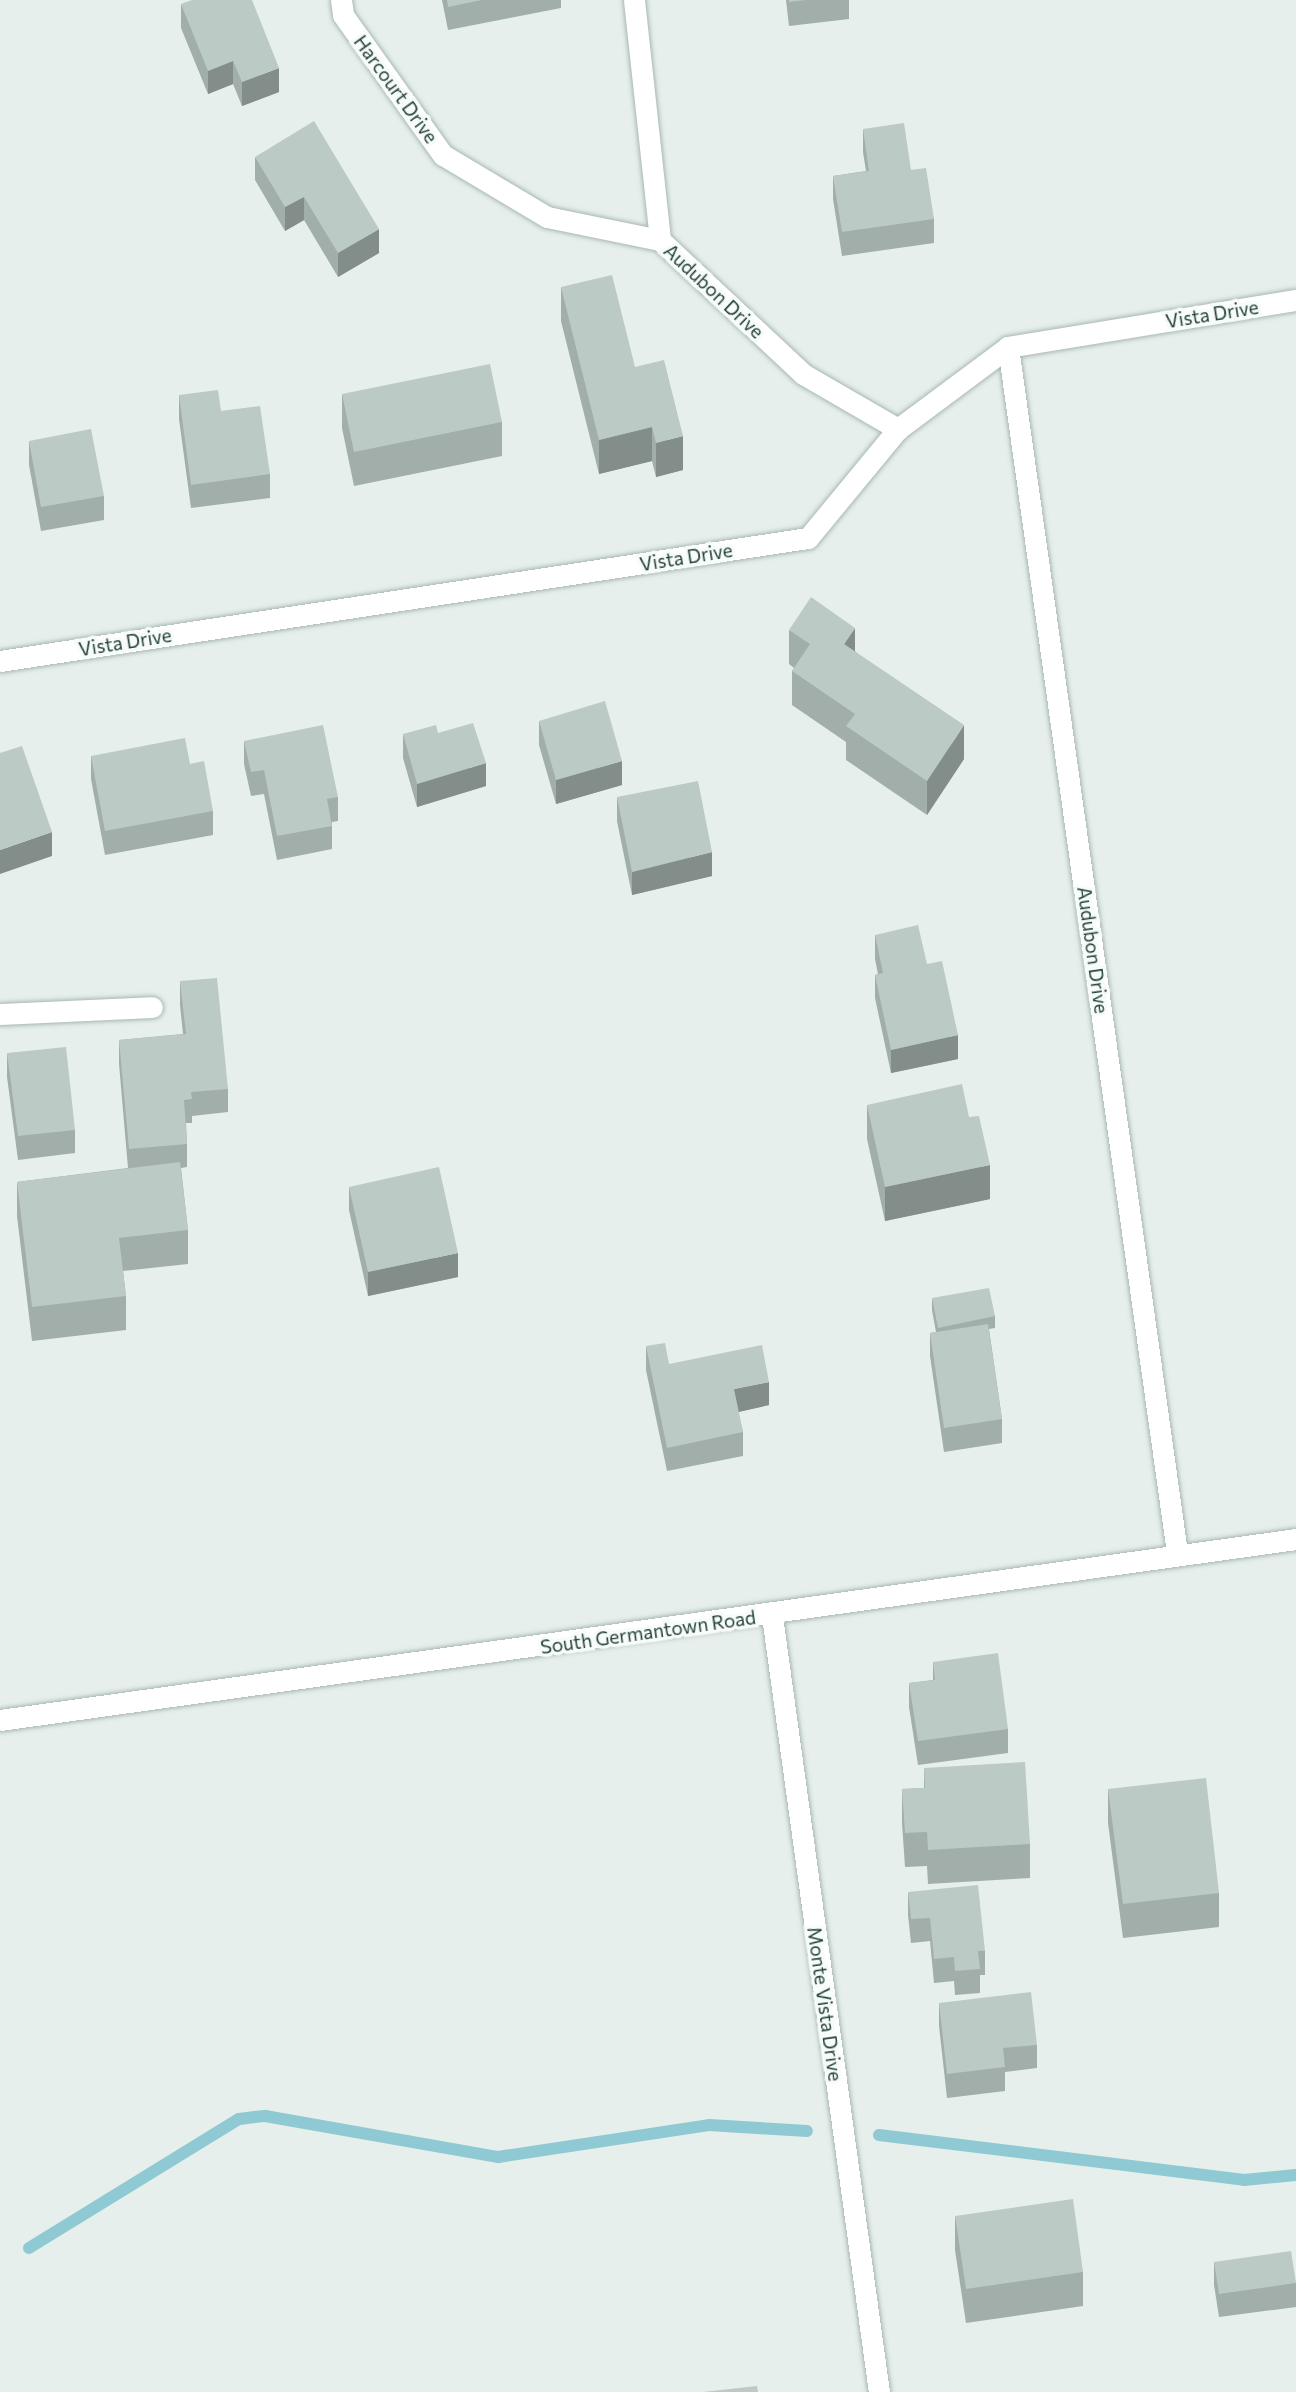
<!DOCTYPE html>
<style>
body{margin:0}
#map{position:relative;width:1296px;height:2392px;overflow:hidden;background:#e6efeb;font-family:Commissioner,sans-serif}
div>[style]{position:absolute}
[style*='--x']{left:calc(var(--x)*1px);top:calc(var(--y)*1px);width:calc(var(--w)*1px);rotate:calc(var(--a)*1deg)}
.stream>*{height:12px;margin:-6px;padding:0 6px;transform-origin:6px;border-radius:6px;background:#8ec9d4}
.roads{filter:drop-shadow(0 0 2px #a8b8b2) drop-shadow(0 0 2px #a8b8b2)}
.street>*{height:21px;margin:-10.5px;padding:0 10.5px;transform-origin:10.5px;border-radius:10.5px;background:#fff}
.secondary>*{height:21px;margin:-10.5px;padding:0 10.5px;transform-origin:10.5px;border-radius:10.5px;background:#fff}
.wall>*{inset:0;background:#a1aea9}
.shaded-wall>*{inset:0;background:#838d89}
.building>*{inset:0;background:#bbcac4}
span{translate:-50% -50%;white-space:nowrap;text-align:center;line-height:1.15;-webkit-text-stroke:7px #f7fbf9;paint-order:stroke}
.street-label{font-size:19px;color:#24423a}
</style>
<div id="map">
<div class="stream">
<div style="--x:879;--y:2135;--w:368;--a:7"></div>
<div style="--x:1244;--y:2180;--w:52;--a:-5.5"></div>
<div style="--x:29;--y:2248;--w:246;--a:-31.6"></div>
<div style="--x:239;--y:2119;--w:26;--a:-7"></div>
<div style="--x:265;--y:2116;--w:237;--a:10"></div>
<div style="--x:498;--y:2157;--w:213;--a:-8.6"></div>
<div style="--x:709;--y:2125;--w:98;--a:3.5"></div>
</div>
<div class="roads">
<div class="street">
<div style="--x:341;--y:0;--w:15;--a:82"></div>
<div style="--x:343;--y:15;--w:172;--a:54.5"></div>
<div style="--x:443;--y:155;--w:121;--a:30.8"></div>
<div style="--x:547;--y:217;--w:115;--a:11.5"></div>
<div style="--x:634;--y:0;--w:241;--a:83.8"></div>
<div style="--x:660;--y:240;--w:196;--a:43.1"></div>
<div style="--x:803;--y:374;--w:110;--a:30.1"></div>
<div style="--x:1008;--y:347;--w:1217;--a:82.02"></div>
<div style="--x:0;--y:661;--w:817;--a:-8.66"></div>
<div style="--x:808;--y:538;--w:141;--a:-50.5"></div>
<div style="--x:898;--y:429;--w:137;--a:-36.7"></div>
<div style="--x:1008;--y:347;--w:292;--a:-9.3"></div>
<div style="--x:0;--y:1014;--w:152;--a:-2.6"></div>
<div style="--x:772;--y:1616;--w:783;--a:82.15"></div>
</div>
<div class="secondary">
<div style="--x:0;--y:1720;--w:1309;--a:-7.95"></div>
</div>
</div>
<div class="wall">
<div style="clip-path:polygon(442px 0,561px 0,561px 8px,448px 30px)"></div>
<div style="clip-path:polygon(786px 0,849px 0,849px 19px,789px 26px)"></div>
<div style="clip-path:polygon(181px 4px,279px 92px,242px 106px,233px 84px,208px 94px,181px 28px)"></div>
<div style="clip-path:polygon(863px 129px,911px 170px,934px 219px,934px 243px,842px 256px,833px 199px,833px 176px,866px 171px,863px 152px)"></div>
<div style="clip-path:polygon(255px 157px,379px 253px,338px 277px,304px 220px,285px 231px,255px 180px)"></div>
<div style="clip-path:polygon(561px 287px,635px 367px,683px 470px,656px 477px,652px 461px,599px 474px,561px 321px)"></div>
<div style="clip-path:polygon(342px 394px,502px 422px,502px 456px,354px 486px,342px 428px)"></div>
<div style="clip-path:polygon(179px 395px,221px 411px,270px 474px,270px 498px,191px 508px,179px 419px)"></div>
<div style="clip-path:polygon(29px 441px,104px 496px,104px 520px,41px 531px,29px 465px)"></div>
<div style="clip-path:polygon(789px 630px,855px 651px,964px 759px,927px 815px,846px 760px,846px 742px,792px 705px,792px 671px,794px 668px,789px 664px)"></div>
<div style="clip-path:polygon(539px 721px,622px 785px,556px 804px,539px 745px)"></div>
<div style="clip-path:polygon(438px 733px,486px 786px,417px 807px,403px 758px,403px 734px)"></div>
<div style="clip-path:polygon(244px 741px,338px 797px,338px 821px,332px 822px,332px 849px,277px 860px,264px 794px,251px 796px,244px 764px)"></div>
<div style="clip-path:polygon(91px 756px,190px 764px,213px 811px,213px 835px,105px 855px,91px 779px)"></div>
<div style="clip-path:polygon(617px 797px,712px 876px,632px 895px,617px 821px)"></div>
<div style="clip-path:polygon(875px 935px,927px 964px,958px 1059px,891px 1073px,875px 998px,875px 975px,878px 974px,875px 959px)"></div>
<div style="clip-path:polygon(180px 981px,228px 1089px,228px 1112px,192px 1116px,192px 1123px,186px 1123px,187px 1144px,187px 1167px,181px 1168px,188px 1230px,188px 1264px,123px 1271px,126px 1296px,126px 1330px,32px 1341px,17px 1216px,17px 1182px,128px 1168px,119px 1064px,119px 1040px,183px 1034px,180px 1005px)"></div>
<div style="clip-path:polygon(7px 1053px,75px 1130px,75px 1153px,18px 1160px,7px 1077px)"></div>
<div style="clip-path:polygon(867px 1105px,969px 1117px,990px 1199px,885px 1221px,867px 1139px)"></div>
<div style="clip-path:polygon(349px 1187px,458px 1277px,368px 1296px,349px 1210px)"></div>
<div style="clip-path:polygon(932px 1298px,995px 1316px,995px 1328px,989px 1329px,1002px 1419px,1002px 1443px,944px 1452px,930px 1356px,930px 1333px,936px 1332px,932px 1310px)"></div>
<div style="clip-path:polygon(646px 1346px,669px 1364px,769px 1405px,738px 1412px,743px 1432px,743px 1456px,667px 1471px,646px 1370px)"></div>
<div style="clip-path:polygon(933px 1662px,1008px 1729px,1008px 1753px,918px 1765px,909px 1707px,909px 1683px,933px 1680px)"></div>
<div style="clip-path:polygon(924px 1768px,1030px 1844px,1030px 1878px,928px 1884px,927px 1866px,905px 1867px,902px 1823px,902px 1789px,924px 1788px)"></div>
<div style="clip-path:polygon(1108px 1789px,1219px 1893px,1219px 1927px,1123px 1938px,1108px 1823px)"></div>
<div style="clip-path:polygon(908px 1892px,985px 1951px,985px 1975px,980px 1975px,980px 1993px,955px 1995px,954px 1981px,934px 1983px,930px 1941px,911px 1943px,908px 1915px)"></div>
<div style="clip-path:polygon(939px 2003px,1037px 2045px,1037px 2068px,1005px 2072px,1005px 2091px,947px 2098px,939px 2026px)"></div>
<div style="clip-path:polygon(955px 2216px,1083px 2272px,1083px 2306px,966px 2323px,955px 2250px)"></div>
<div style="clip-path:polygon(1214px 2262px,1296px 2282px,1296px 2307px,1219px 2317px,1214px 2285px)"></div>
</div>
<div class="shaded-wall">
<div style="clip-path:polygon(233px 61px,233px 84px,208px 94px,208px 71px)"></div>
<div style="clip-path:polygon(279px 68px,279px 92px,242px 106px,242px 82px)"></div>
<div style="clip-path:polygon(304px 197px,304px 220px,285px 231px,285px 207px)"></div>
<div style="clip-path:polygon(379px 229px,379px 253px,338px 277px,338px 253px)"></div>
<div style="clip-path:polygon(652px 427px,652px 461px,599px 474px,599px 440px)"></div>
<div style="clip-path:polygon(683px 436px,683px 470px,656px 477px,656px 443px)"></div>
<div style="clip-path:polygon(855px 628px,855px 662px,844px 644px)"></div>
<div style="clip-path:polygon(964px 725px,964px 759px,927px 815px,927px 781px)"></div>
<div style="clip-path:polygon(622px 761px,622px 785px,556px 804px,556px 780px)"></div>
<div style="clip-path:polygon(486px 763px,486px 786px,417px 807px,417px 784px)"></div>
<div style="clip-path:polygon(52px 832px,52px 856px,0 874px,0 850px)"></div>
<div style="clip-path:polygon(712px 852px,712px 876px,632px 895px,632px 872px)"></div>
<div style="clip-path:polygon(958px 1035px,958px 1059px,891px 1073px,891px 1050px)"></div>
<div style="clip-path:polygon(990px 1165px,990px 1199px,885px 1221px,885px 1187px)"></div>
<div style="clip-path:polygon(458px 1253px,458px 1277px,368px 1296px,368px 1272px)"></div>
<div style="clip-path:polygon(769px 1382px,769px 1405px,734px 1413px,734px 1389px)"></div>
</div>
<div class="building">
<div style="clip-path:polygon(192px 0,252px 0,279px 68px,242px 82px,233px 61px,208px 71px,181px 4px)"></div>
<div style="clip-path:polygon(447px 0,482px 0,448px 7px)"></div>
<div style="clip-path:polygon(789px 0,806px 0,789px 2px)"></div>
<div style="clip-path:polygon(314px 121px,379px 229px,338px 253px,304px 197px,285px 207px,255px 157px)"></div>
<div style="clip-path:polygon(904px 123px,911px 170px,926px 168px,934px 219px,842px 232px,833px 176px,869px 171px,863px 129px)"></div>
<div style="clip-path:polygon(612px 275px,635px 367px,664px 360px,683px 436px,656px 443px,652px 427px,599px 440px,561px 287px)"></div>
<div style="clip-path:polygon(490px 364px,502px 422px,354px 452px,342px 394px)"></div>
<div style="clip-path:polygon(218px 390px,221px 411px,260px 406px,270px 474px,191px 485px,179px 395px)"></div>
<div style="clip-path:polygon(91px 429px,104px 496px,41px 507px,29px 441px)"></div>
<div style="clip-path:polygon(811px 597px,855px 628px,844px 644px,964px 725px,927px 781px,846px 726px,855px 714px,792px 671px,810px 644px,789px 630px)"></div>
<div style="clip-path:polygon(605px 701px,622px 761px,556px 780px,539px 721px)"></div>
<div style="clip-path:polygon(473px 723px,486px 763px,417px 784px,403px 734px,436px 725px,438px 733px)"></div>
<div style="clip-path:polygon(323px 725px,338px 797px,327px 799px,332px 826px,277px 836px,264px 770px,251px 772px,244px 741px)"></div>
<div style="clip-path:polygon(185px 738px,190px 764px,204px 761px,213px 811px,105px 831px,91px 756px)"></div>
<div style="clip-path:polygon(22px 746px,52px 832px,0 850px,0 753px)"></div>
<div style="clip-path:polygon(698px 781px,712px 852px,632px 872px,617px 797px)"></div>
<div style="clip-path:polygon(918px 925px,927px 964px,942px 961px,958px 1035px,891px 1050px,875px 975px,883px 973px,875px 935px)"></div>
<div style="clip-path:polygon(217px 978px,228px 1089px,191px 1092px,192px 1099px,184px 1100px,187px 1144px,129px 1149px,119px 1040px,186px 1034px,180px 981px)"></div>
<div style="clip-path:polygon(66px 1047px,75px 1130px,18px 1136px,7px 1053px)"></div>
<div style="clip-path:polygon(962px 1084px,969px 1117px,979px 1116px,990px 1165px,885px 1187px,867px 1105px)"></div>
<div style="clip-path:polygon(180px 1162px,188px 1230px,119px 1238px,126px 1296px,32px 1307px,17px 1182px)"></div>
<div style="clip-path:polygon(439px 1167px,458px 1253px,368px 1272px,349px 1187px)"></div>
<div style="clip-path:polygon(989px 1288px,995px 1316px,938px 1328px,932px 1298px)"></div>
<div style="clip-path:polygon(988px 1324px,1002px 1419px,944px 1428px,930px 1333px)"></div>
<div style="clip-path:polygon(665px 1343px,669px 1364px,762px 1345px,769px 1382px,734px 1389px,743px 1432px,667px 1448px,646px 1346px)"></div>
<div style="clip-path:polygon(998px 1653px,1008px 1729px,918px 1741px,909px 1683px,935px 1680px,933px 1662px)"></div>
<div style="clip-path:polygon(1025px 1762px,1030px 1844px,928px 1850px,927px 1832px,905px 1833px,902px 1789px,925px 1788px,924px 1768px)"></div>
<div style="clip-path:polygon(1206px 1778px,1219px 1893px,1123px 1904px,1108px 1789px)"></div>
<div style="clip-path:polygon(978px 1885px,985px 1951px,978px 1951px,980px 1969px,955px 1971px,954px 1957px,934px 1959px,930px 1918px,911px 1919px,908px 1892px)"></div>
<div style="clip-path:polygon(1031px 1992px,1037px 2045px,1003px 2048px,1005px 2067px,947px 2074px,939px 2003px)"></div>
<div style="clip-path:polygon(1073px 2199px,1083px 2272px,966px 2289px,955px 2216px)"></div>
<div style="clip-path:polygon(1291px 2251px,1296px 2283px,1219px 2294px,1214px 2262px)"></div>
<div style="clip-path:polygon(757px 2386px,758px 2392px,703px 2392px)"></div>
</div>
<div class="street-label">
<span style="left:396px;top:89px;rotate:54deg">Harcourt Drive</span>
<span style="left:714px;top:291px;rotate:43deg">Audubon Drive</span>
<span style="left:1212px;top:314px;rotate:-9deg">Vista Drive</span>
<span style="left:686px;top:557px;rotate:-9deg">Vista Drive</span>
<span style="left:125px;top:642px;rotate:-9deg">Vista Drive</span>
<span style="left:1093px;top:950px;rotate:82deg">Audubon Drive</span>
<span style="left:648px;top:1632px;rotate:-8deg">South Germantown Road</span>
<span style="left:825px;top:2004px;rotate:82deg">Monte Vista Drive</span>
</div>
</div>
